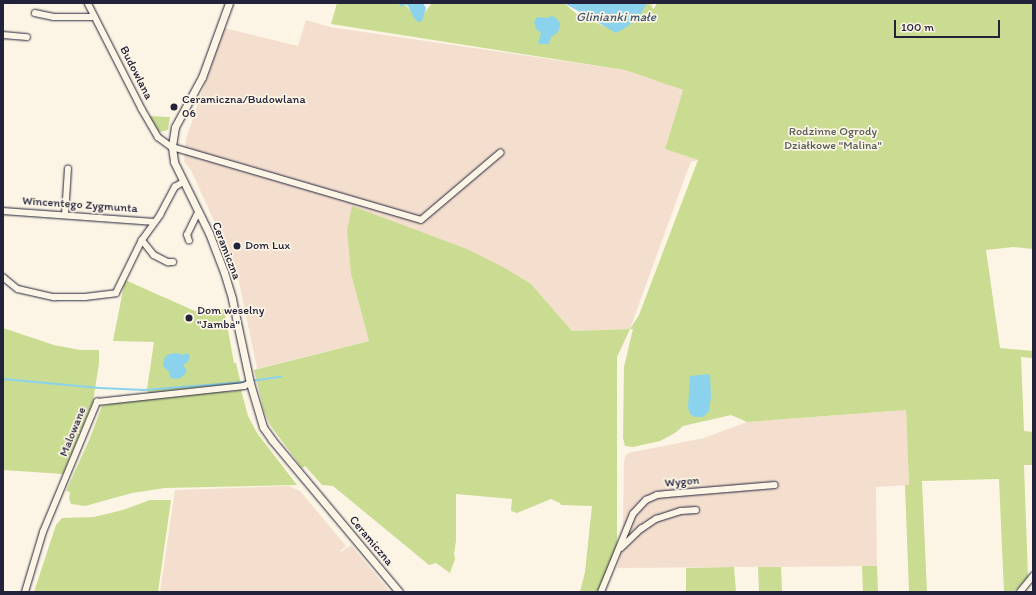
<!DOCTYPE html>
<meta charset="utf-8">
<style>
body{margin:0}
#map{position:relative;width:1036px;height:595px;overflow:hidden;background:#fcf5e5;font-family:Itim,sans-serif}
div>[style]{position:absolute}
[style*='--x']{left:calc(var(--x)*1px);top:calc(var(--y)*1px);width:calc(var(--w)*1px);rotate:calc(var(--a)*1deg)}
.built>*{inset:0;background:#f4dfce}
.green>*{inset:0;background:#c9dc91}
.water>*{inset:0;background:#8bd2ec}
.stream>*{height:2px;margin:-1px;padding:0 1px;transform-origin:1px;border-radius:1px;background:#8bd2ec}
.roads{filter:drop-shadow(0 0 1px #22223b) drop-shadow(0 0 1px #22223b)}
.minor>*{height:5.5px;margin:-2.75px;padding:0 2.75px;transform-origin:2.75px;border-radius:2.75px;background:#fcf5e5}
.tertiary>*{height:7px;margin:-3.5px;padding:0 3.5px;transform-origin:3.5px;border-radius:3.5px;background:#fcf5e5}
.dots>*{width:11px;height:11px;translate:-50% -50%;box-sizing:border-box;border:2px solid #fcf5e5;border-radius:50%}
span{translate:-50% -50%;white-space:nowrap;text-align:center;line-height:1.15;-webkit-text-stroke:3.5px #fcf5e5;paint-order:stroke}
.street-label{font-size:12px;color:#22223b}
.poi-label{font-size:12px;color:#22223b}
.left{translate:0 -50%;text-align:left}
.park-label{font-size:12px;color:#545a55}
.water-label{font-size:13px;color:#425770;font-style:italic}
.frame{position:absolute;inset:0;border:4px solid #22223b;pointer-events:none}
.scale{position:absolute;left:894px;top:20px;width:106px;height:18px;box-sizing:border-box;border:2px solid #22223b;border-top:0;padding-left:5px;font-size:12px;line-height:14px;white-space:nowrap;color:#22223b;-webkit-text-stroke:3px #fcf5e5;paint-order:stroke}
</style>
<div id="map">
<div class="built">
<div style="clip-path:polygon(306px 20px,330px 27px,625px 70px,683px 90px,665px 149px,698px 160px,691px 162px,685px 177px,630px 329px,572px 331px,531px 284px,347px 231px,351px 274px,369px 341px,257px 369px,237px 272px,191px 170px,184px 162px,186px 139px,224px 28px,298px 46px)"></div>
<div style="clip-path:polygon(906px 410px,909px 485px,876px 487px,877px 566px,617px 568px,620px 559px,623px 522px,624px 462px,625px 457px,628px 453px,704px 438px,747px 422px)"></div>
<div style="clip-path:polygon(289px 486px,300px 491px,346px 546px,340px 551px,341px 552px,351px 545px,390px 592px,160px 592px,175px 490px)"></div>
</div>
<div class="green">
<div style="clip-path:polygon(337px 3px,405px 4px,418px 21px,432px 3px,564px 3px,579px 16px,618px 32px,646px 3px,651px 5px,651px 3px,653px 3px,651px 6px,654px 9px,657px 3px,1033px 3px,1033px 249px,1013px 247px,986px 250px,1000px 348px,1033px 351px,1033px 358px,1021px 357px,1024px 431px,1033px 432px,1033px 465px,1024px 465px,1028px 577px,1014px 592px,1004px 592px,999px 479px,922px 481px,927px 592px,909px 592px,905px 485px,909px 485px,906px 410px,747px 422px,731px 415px,683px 426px,675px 433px,660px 441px,633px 447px,625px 446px,623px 438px,624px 367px,633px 329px,630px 329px,617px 357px,617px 543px,615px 552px,598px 592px,580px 592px,585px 572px,592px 506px,561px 505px,560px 503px,551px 499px,517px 513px,511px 511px,512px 499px,456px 494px,456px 541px,454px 554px,455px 559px,450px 573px,436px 563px,429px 565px,333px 486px,322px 485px,305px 466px,302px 468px,270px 425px,264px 411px,254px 370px,369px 341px,351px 274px,347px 231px,352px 206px,467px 249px,503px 267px,531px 284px,572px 331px,630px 329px,639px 315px,698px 160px,665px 149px,683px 90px,625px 70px,331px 24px)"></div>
<div style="clip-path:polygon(149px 116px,170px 117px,168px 130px,159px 132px)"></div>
<div style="clip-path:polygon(125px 280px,195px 311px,224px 309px,234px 363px,236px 363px,241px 384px,148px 394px,148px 389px,147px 389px,154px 342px,113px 341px)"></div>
<div style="clip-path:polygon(3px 328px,54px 345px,80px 350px,99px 350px,99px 363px,93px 402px,63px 474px,3px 470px)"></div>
<div style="clip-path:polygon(227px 390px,228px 392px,241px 390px,248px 416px,257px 433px,297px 485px,165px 488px,132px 493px,85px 506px,71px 504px,69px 498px,70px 492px,66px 491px,90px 438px,102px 406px,124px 401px)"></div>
<div style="clip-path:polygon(150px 500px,171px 500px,158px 592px,34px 592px,56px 525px,62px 518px,94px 517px,123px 510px)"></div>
<div style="clip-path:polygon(862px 566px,877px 566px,878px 592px,863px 592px)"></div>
<div style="clip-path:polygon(734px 567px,736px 592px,686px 592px,686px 568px)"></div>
<div style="clip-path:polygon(758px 567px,781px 567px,782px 592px,759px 592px)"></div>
</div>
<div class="water">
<div style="clip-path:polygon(397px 3px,423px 3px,426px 8px,422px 21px,418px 22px,414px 18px,408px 6px,405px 4px,402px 7px)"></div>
<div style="clip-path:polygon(564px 3px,647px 3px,640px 15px,627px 27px,616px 33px)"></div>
<div style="clip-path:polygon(552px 16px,556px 18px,560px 23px,560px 27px,558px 32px,551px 37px,549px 44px,540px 44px,538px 42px,541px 33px,536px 29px,534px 22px,537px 17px,547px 18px)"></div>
<div style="clip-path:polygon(178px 353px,182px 355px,187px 353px,190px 356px,188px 362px,183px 365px,187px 371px,181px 378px,173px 379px,170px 377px,169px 372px,164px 367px,163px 364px,165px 357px,169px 354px)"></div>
<div style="clip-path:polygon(710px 374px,711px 397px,709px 411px,703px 417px,695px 417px,690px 414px,688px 408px,690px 376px)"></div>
</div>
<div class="stream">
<div style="--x:3;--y:379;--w:97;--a:5.3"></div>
<div style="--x:100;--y:388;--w:44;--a:2.6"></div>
<div style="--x:144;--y:390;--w:103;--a:-4.4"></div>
<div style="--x:251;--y:381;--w:30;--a:-8"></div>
</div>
<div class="roads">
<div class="minor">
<div style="--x:88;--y:3;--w:119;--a:63"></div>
<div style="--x:142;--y:109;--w:32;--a:60"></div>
<div style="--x:158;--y:137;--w:17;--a:36"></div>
<div style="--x:172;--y:147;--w:259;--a:16.3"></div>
<div style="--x:421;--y:220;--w:104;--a:-40.3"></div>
<div style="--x:35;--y:13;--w:19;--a:12"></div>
<div style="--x:54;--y:17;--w:40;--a:0"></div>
<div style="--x:3;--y:35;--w:24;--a:5"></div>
<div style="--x:3;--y:211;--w:152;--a:4.1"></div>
<div style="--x:65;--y:215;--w:46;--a:-86.3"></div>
<div style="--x:142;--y:240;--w:19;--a:51"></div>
<div style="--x:154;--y:255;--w:16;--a:27"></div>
<div style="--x:168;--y:262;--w:5;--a:0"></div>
<div style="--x:189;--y:241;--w:6;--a:-108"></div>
<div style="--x:187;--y:235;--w:25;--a:-64"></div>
<div style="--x:3;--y:277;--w:19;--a:39"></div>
<div style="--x:18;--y:289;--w:37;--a:13"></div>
<div style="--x:54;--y:297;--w:31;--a:0"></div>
<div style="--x:85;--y:297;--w:31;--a:-7"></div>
<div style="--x:116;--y:293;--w:59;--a:-63.9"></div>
<div style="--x:142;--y:240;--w:31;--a:-54"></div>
<div style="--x:160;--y:215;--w:32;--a:-62"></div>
<div style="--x:175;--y:187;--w:9;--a:-32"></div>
<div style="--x:621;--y:548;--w:28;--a:-44"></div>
<div style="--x:641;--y:529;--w:18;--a:-34"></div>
<div style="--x:656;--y:519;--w:26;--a:-18"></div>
<div style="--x:681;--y:511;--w:15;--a:-4"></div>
<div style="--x:25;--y:592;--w:63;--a:-73.3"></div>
<div style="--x:43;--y:532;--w:141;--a:-67.4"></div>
<div style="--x:97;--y:402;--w:148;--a:-6.2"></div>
<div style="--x:244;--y:386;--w:7;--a:-27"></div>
<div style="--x:601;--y:592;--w:84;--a:-67.7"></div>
<div style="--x:633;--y:514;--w:19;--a:-47"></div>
<div style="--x:646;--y:500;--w:12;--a:-24"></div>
<div style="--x:657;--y:495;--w:10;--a:-6"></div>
<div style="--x:667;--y:494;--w:108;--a:-4.8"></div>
<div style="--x:1020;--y:592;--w:21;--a:-51"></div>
</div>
<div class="tertiary">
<div style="--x:229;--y:3;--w:79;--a:110"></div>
<div style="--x:202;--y:77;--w:57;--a:118.4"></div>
<div style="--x:175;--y:127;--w:20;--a:99"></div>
<div style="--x:172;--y:147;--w:15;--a:82"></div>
<div style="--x:174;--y:162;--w:79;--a:63.8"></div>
<div style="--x:209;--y:233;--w:42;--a:69"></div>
<div style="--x:224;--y:272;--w:28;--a:73"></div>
<div style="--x:232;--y:299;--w:86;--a:77.9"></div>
<div style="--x:250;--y:383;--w:46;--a:73.5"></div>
<div style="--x:263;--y:427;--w:16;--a:55"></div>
<div style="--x:272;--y:440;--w:198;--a:50.1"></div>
</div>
</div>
<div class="dots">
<div style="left:174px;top:107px;background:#22223b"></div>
<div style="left:237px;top:246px;background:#22223b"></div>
<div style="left:189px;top:318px;background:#22223b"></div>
</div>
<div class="street-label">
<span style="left:136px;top:73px;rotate:63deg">Budowlana</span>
<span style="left:80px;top:205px;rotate:4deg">Wincentego Zygmunta</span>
<span style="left:226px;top:251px;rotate:69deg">Ceramiczna</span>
<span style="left:73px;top:432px;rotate:-68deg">Malowane</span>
<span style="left:682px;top:482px;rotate:-5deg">Wygon</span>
<span style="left:371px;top:541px;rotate:50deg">Ceramiczna</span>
</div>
<div class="poi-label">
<span class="left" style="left:182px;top:107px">Ceramiczna/Budowlana<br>06</span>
<span class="left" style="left:245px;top:246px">Dom Lux</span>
<span class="left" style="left:197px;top:318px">Dom weselny<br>"Jamba"</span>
</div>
<div class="park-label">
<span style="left:833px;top:139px">Rodzinne Ogrody<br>Działkowe "Malina"</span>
</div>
<div class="water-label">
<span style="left:616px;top:17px">Glinianki małe</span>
</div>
<div class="frame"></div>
<div class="scale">100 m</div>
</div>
